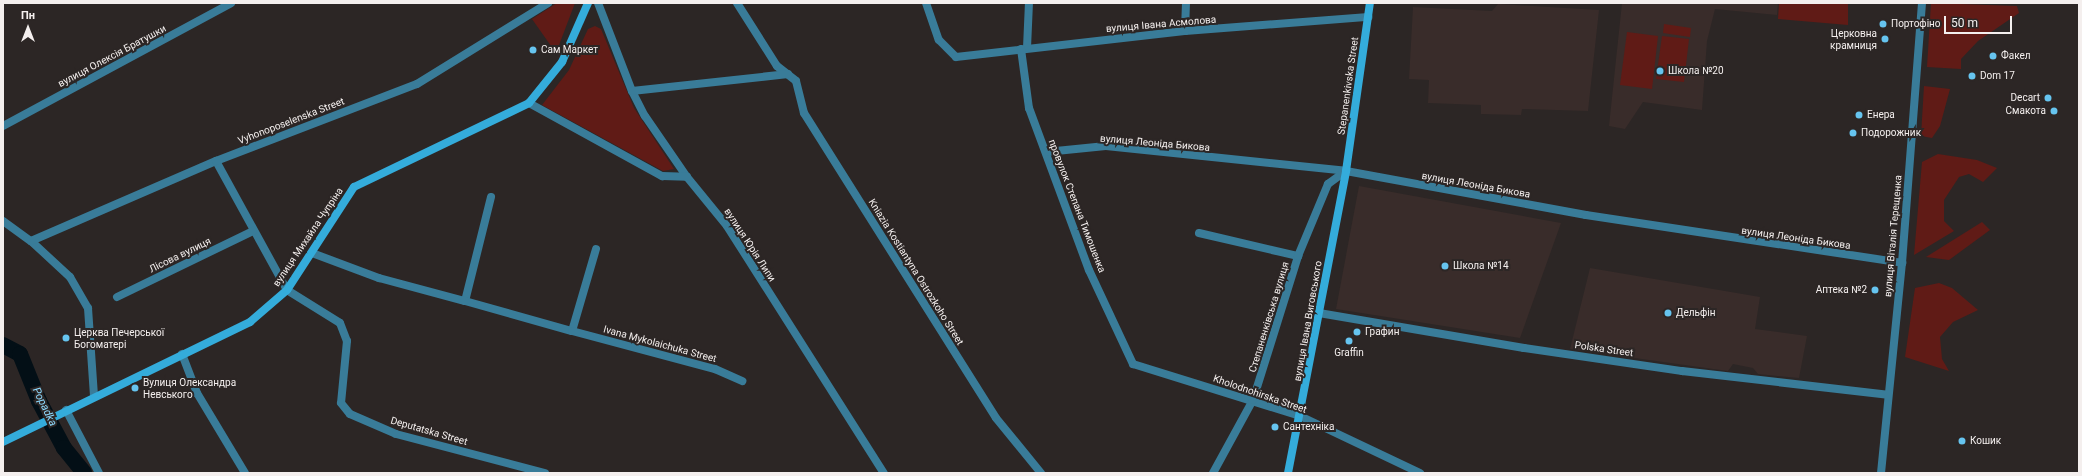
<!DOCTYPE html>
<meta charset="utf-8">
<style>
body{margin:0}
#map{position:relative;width:2082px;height:476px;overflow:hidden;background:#2c2625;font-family:Roboto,sans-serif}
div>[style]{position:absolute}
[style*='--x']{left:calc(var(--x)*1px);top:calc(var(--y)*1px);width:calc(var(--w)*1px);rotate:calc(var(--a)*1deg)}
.built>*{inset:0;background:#392c2a}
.green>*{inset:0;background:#601b16}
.river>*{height:16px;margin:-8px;padding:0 8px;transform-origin:8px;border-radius:8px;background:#030f16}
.minor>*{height:8px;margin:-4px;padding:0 4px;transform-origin:4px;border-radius:4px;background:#397c99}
.secondary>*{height:8px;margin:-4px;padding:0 4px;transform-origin:4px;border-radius:4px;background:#34acdb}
.dots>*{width:11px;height:11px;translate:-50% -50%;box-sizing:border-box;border:2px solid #2c2625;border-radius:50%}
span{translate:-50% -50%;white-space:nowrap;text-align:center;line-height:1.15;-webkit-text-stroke:4px #2c2625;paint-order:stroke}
.street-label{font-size:10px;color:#f4efee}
.poi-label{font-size:10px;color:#f4efee}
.left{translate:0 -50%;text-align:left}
.right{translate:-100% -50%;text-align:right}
.water-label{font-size:11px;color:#8cd8fc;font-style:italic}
.frame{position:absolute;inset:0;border:4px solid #f4efee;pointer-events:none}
.north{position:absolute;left:8px;top:8px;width:40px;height:40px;-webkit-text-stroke:3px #2c2625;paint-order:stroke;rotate:0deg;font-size:11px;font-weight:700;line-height:16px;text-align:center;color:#f4efee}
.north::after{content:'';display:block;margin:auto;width:14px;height:18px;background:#f4efee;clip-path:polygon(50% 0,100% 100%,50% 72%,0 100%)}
.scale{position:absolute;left:1944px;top:16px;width:68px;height:18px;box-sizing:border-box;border:2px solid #f4efee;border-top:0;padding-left:5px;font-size:12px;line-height:14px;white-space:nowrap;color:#f4efee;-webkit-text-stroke:3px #2c2625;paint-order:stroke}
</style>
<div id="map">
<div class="built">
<div style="clip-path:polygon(1622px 3px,1778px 3px,1777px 15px,1715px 9px,1707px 41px,1702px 110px,1643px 102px,1625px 129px,1609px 126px)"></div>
<div style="clip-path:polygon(1498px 4px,1599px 10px,1588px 111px,1522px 109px,1521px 115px,1481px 114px,1481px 105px,1428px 103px,1429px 80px,1409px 79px,1413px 7px,1492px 11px)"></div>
<div style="clip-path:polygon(1359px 186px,1561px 223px,1520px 338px,1336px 309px)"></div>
<div style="clip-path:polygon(1590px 268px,1760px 297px,1755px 329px,1807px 336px,1799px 378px,1758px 374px,1753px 368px,1733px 364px,1728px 371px,1570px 349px)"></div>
</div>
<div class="green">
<div style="clip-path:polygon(557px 3px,575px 3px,556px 53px,532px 19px)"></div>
<div style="clip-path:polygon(1779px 3px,1848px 3px,1848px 25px,1778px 19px)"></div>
<div style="clip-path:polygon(1931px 3px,2017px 6px,2019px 13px,1978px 41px,1961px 59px,1961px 69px,1927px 67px)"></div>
<div style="clip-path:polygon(1664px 24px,1691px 28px,1690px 37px,1663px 33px)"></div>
<div style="clip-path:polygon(595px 26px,601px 29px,634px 108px,674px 169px,663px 171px,542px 105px,569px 70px,588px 29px)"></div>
<div style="clip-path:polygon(1627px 32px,1658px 36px,1652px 89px,1620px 85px)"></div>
<div style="clip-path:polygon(1662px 36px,1689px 39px,1684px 82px,1656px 79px)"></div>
<div style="clip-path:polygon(1924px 86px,1950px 89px,1940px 126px,1932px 138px,1921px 136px)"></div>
<div style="clip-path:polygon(1938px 154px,1977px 160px,1997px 168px,1983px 182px,1969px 174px,1959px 177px,1944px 200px,1944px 221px,1954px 231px,1914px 255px,1922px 162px)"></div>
<div style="clip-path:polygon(1982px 222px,1990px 230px,1949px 260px,1926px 257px)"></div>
<div style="clip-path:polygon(1939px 283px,1952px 288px,1978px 310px,1953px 322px,1940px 337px,1942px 359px,1949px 371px,1905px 357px,1915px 288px)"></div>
</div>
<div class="river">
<div style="--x:3;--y:345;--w:19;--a:28"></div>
<div style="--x:20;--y:354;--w:51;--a:68"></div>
<div style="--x:39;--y:401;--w:53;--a:62"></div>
<div style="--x:64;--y:448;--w:32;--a:51"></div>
</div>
<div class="minor">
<div style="--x:598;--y:3;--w:94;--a:68.9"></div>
<div style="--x:632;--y:91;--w:28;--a:63"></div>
<div style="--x:645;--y:116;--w:74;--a:55.5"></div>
<div style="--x:687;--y:177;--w:63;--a:50.8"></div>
<div style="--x:727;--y:226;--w:293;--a:57.6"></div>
<div style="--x:737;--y:3;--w:75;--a:57.6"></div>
<div style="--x:777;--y:66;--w:24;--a:38"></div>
<div style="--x:796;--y:81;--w:33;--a:76"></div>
<div style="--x:804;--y:113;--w:360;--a:57.8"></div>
<div style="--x:996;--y:418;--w:71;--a:50.7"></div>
<div style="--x:926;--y:3;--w:39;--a:71"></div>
<div style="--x:939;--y:40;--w:24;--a:45"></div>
<div style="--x:956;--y:57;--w:230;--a:-6.5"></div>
<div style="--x:1185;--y:31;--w:184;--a:-4.4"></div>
<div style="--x:1185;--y:31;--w:28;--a:-88"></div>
<div style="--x:1027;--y:48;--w:45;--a:-87.5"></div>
<div style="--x:1021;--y:49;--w:60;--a:82.3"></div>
<div style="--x:1029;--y:108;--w:173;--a:69.7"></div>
<div style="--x:1089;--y:270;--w:104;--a:64.9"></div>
<div style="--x:1133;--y:364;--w:175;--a:17.3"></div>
<div style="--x:1300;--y:416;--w:133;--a:25.4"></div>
<div style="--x:632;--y:91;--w:157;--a:-6.2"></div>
<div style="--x:529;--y:103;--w:152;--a:28.8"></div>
<div style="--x:662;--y:176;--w:25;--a:2"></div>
<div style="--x:3;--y:126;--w:259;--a:-28.3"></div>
<div style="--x:1046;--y:152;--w:60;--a:-5.7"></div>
<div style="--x:1106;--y:146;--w:241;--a:5.9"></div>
<div style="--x:1346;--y:171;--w:244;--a:10.4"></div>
<div style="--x:1586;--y:215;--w:320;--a:8.6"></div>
<div style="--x:216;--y:161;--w:147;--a:61.2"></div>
<div style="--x:287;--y:290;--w:62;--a:31.9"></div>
<div style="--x:340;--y:323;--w:19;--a:69"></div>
<div style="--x:347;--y:341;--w:62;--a:95.5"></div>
<div style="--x:341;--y:403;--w:14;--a:51"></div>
<div style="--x:350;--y:414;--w:50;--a:23.5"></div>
<div style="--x:396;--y:434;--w:154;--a:14.7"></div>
<div style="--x:491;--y:197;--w:107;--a:104"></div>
<div style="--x:465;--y:301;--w:111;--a:15.7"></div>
<div style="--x:3;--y:221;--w:34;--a:36"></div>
<div style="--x:31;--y:241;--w:53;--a:42.7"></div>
<div style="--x:70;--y:277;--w:36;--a:60"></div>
<div style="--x:88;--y:308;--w:88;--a:86.1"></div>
<div style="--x:1199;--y:233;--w:102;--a:13.1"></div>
<div style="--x:31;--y:241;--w:202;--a:-23.4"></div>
<div style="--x:216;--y:161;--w:215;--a:-21"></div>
<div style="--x:417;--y:84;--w:154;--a:-31.7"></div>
<div style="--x:596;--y:249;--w:85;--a:106.3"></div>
<div style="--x:572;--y:331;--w:148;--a:14.9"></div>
<div style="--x:715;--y:369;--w:30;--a:24"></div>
<div style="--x:312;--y:253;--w:72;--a:20.5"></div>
<div style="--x:379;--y:278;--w:89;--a:15"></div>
<div style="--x:117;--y:297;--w:151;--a:-25.9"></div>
<div style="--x:1319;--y:313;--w:208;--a:9.7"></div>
<div style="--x:1524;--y:348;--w:160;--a:8.3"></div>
<div style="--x:1682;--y:371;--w:207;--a:6.6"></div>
<div style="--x:182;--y:354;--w:42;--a:69"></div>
<div style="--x:197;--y:393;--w:93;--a:59"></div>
<div style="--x:66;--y:410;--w:71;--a:62.4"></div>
<div style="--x:1213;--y:473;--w:83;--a:-61.3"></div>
<div style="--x:1253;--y:400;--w:151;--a:-72.6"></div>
<div style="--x:1298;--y:256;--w:78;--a:-67.4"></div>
<div style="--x:1328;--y:184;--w:22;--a:-36"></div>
<div style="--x:1881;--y:473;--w:211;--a:-84.3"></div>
<div style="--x:1902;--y:263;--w:261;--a:-85.6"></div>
</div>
<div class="secondary">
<div style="--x:3;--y:442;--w:275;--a:-25.9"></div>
<div style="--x:250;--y:322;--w:49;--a:-40.9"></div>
<div style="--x:287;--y:290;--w:123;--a:-57"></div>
<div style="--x:354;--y:187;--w:194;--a:-25.6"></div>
<div style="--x:529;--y:103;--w:53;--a:-51.2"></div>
<div style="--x:562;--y:62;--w:64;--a:-66.2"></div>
<div style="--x:1288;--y:473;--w:308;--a:-79.1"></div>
<div style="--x:1346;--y:171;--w:170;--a:-81.9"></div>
</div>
<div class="dots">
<div style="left:1883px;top:24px;background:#66c4ef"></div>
<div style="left:1885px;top:39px;background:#66c4ef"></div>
<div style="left:533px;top:50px;background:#66c4ef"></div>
<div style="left:1993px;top:56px;background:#66c4ef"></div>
<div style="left:1660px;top:71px;background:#66c4ef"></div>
<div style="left:1972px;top:76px;background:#66c4ef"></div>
<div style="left:2048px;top:98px;background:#66c4ef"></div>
<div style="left:2054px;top:111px;background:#66c4ef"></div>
<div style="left:1859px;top:115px;background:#66c4ef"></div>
<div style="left:1853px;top:133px;background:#66c4ef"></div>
<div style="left:1445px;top:266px;background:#66c4ef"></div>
<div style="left:1875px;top:290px;background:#66c4ef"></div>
<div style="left:1668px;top:313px;background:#66c4ef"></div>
<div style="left:1357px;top:332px;background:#66c4ef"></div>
<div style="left:66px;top:338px;background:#66c4ef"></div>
<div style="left:1349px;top:341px;background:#66c4ef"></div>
<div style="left:135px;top:388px;background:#66c4ef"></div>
<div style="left:1275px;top:427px;background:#66c4ef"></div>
<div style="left:1962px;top:441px;background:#66c4ef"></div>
</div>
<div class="street-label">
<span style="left:1161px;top:24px;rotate:-5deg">вулиця Івана Асмолова</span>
<span style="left:112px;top:56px;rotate:-28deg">вулиця Олексія Братушки</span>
<span style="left:1348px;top:86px;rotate:-82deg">Stepanenkivska Street</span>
<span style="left:291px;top:121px;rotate:-21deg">Vyhonoposelenska Street</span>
<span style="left:1155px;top:143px;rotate:5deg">вулиця Леоніда Бикова</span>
<span style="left:1476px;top:185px;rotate:10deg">вулиця Леоніда Бикова</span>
<span style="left:1077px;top:206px;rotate:69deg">провулок Степана Тимошенка</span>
<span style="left:1893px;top:236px;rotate:-85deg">вулиця Віталія Терещенка</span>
<span style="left:308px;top:237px;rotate:-56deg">вулиця Михайла Чупріна</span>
<span style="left:1796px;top:238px;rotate:8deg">вулиця Леоніда Бикова</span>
<span style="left:750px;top:245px;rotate:57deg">вулиця Юрія Липи</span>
<span style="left:180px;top:255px;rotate:-26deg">Лісова вулиця</span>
<span style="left:916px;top:272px;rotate:58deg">Kniazia Kostiantyna Ostrozkoho Street</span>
<span style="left:1269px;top:317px;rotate:-73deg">Степаненківська вулиця</span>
<span style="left:1308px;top:321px;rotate:-80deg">вулиця Івана Виговського</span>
<span style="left:660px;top:344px;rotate:15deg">Ivana Mykolaichuka Street</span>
<span style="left:1604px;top:349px;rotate:8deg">Polska Street</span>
<span style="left:1260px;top:394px;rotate:19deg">Kholodnohirska Street</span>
<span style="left:429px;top:431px;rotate:16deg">Deputatska Street</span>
</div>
<div class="poi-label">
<span class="left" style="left:1891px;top:24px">Портофіно</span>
<span class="right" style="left:1877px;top:39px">Церковна<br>крамниця</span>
<span class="left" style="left:541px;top:50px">Сам Маркет</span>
<span class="left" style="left:2001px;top:56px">Факел</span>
<span class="left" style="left:1668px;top:71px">Школа №20</span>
<span class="left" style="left:1980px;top:76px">Dom 17</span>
<span class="right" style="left:2040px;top:98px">Decart</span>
<span class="right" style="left:2046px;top:111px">Смакота</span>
<span class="left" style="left:1867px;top:115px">Енера</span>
<span class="left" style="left:1861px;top:133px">Подорожник</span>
<span class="left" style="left:1453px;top:266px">Школа №14</span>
<span class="right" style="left:1867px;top:290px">Аптека №2</span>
<span class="left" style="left:1676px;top:313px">Дельфін</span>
<span class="left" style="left:74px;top:338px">Церква Печерської<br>Богоматері</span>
<span class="left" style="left:1365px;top:332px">Графин</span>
<span style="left:1349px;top:353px">Graffin</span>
<span class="left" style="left:143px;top:388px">Вулиця Олександра<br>Невського</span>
<span class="left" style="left:1283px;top:427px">Сантехніка</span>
<span class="left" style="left:1970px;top:441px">Кошик</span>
</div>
<div class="water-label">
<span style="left:44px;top:407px;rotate:64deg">Popadka</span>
</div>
<div class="frame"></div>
<div class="north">Пн</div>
<div class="scale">50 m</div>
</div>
